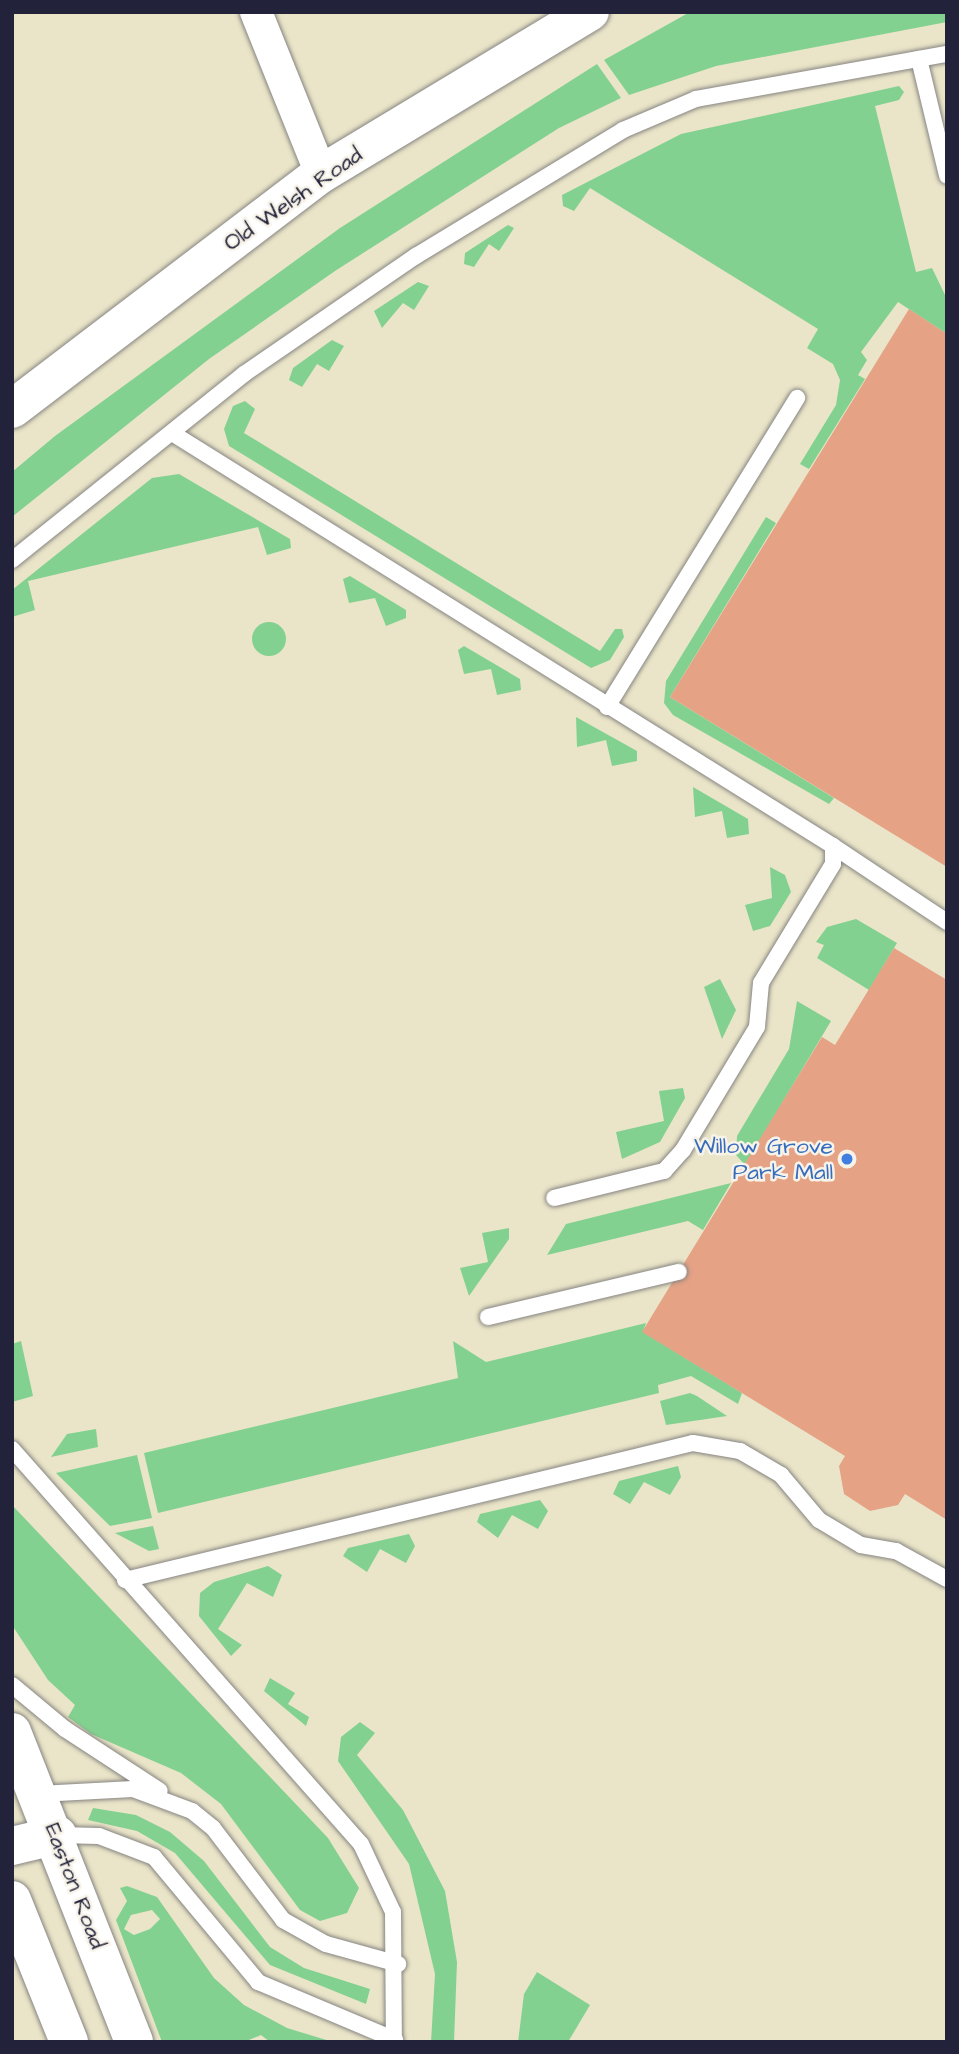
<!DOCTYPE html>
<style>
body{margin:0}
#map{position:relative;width:959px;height:2054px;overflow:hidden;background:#eae5c8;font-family:"Architects Daughter",sans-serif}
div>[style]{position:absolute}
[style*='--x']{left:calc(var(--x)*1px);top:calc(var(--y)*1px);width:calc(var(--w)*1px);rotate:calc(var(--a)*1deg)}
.green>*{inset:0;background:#83d190}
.round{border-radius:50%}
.building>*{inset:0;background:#e5a285}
.roads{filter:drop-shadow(0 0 2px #868482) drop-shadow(0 0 2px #868482)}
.service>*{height:16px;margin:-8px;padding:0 8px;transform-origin:8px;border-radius:8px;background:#fff}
.minor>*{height:32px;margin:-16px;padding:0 16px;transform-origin:16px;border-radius:16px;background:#fff}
.tertiary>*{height:38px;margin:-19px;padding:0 19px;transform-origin:19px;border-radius:19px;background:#fff}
.secondary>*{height:38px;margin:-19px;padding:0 19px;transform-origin:19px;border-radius:19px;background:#fff}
.dots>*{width:19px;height:19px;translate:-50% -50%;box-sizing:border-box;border:4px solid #f7f3e8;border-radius:50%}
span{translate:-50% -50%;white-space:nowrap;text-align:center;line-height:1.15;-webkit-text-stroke:5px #f7f3e8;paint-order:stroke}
.street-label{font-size:23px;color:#22223b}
.shop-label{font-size:23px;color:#366cbe}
.right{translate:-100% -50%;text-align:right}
.frame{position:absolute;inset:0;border:14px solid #22223b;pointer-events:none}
</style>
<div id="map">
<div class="green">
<div style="clip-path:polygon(690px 12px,947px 12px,947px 22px,716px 66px,629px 95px,604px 60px)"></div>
<div style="clip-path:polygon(597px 64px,621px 98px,559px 128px,335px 271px,209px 359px,12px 517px,12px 472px,55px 436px,340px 228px)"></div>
<div style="clip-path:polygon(899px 86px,904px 92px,899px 100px,875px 106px,916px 272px,932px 268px,947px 299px,947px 334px,898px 302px,861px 352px,867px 360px,858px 375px,865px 379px,809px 469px,800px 464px,836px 405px,840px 380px,833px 364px,807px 348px,818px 329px,590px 188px,574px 211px,563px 206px,562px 195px,681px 134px)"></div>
<div style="clip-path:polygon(508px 225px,514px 228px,499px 251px,489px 244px,474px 267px,464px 264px,465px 253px)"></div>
<div style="clip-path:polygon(418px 282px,429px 286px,414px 310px,403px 303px,382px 328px,374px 311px)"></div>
<div style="clip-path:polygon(332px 340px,344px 346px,329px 371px,317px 364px,302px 387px,289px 380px,293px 368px)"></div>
<div style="clip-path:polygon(245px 401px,255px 409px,244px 433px,600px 651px,615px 629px,622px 629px,624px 637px,610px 660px,591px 668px,229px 446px,224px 429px,233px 406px)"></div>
<div style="clip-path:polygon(179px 474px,290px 539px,291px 548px,267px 555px,258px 527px,28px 581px,35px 610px,12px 617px,12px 590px,152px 478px)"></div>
<div style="clip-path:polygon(766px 517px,776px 523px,670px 697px,834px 798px,829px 804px,673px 715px,664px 703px,666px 681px)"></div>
<div style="clip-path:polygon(350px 576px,406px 610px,406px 618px,386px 626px,375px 598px,349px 603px,343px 579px)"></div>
<div class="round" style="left:252px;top:622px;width:34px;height:34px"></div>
<div style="clip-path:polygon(464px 646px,520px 679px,521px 690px,497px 695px,491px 669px,464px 674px,458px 650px)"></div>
<div style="clip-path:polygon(576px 717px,637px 751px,637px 761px,612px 766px,606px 740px,577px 747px)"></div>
<div style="clip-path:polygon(693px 787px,748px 819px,749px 834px,727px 838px,722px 811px,695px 817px)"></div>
<div style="clip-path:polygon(770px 867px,785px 875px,791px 892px,770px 926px,753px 931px,745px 905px,772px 898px)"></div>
<div style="clip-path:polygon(856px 919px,897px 943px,869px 990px,817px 958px,824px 945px,816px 942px,827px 927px)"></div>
<div style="clip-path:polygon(720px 979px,736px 1010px,722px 1039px,704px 987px)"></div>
<div style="clip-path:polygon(797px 1001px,831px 1021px,745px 1165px,736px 1155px,737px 1136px,789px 1049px)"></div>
<div style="clip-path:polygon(683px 1088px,685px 1098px,660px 1142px,622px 1159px,616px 1132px,664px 1121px,659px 1091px)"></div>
<div style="clip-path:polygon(731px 1183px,703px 1230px,688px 1221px,547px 1255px,566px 1224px)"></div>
<div style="clip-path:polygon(509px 1228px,509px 1239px,469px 1296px,460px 1268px,488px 1262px,482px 1233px)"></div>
<div style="clip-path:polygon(646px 1323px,643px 1332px,742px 1393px,738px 1404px,691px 1376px,658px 1385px,659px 1393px,158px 1513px,144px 1453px,458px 1378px,453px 1341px,486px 1362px)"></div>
<div style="clip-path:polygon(21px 1341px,33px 1396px,12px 1402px,12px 1344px)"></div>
<div style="clip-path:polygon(690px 1393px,697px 1396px,727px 1416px,666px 1425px,660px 1401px)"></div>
<div style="clip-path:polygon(96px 1429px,98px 1447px,51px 1457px,67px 1434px)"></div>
<div style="clip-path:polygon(137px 1455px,152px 1518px,110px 1526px,56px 1473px)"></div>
<div style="clip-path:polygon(678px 1466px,681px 1477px,670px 1495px,644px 1482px,630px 1504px,613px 1494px,619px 1481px)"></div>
<div style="clip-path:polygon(540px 1500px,548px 1511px,538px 1529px,512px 1515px,498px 1538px,477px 1522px,480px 1514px)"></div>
<div style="clip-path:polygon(12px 1505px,328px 1838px,359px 1888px,347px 1913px,320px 1921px,300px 1910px,221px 1804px,181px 1773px,91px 1734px,68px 1717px,75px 1705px,48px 1680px,12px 1625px)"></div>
<div style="clip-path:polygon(153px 1526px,159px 1549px,149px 1551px,115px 1533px)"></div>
<div style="clip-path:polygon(409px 1534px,415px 1546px,406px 1563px,380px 1549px,367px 1572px,343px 1556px,348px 1548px)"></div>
<div style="clip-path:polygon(268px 1566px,282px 1575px,273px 1597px,247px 1583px,218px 1629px,242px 1645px,231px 1656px,199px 1616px,200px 1593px,214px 1582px)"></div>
<div style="clip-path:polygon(270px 1678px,295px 1693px,288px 1704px,309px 1717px,306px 1726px,264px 1691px)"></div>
<div style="clip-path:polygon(360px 1722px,375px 1733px,357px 1755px,403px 1810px,445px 1891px,457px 1962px,454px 2042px,431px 2042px,435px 1974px,409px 1864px,338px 1761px,341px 1737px)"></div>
<div style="clip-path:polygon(93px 1808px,136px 1815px,170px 1832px,204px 1861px,270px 1947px,304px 1968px,370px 1989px,366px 2004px,270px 1965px,175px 1853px,137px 1831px,88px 1820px)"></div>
<div style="clip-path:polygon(evenodd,127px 1886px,157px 1897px,214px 1978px,244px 2005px,287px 2028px,333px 2042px,270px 2042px,261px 2035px,244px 2042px,162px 2042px,116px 1920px,127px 1901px,120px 1888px,127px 1886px,152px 1910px,160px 1919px,150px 1929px,134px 1935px,124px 1929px,131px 1915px,152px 1910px)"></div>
<div style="clip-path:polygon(537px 1972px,590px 2005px,568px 2042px,518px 2042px,524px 1994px)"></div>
</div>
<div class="building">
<div style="clip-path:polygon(909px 309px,947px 334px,947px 867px,670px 697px)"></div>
<div style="clip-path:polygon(894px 948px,947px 980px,947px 1520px,905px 1494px,898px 1505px,870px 1511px,844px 1494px,839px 1466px,845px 1456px,642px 1332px,822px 1037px,835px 1045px)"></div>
</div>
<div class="roads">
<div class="service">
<div style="--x:919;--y:59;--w:120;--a:76.5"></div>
<div style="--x:172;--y:433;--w:779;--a:32"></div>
<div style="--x:833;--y:846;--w:18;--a:90"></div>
<div style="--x:833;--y:864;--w:139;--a:121.2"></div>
<div style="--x:761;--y:983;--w:44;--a:95.2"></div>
<div style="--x:757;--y:1027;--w:144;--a:121"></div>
<div style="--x:683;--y:1150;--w:28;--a:132"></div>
<div style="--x:664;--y:1171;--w:113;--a:166.2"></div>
<div style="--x:12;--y:560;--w:297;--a:-38.7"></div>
<div style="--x:244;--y:374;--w:209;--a:-34.5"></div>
<div style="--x:416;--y:256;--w:242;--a:-31.3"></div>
<div style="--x:623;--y:130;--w:79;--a:-23"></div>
<div style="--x:696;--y:99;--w:255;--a:-10.2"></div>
<div style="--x:607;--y:707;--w:363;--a:-58.4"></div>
<div style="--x:833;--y:846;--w:137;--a:33.7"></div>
<div style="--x:488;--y:1317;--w:196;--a:-13.3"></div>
<div style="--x:12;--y:1449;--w:527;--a:48.54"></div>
<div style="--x:361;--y:1844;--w:75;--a:64.8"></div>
<div style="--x:393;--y:1912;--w:130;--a:89.6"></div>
<div style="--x:125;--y:1580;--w:584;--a:-13.56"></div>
<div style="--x:693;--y:1443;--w:48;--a:9.7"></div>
<div style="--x:740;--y:1451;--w:48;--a:30.3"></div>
<div style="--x:781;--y:1475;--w:59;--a:49.8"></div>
<div style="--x:819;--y:1520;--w:49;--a:30.8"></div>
<div style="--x:861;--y:1545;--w:36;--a:10"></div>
<div style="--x:896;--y:1551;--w:58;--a:28.8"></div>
<div style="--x:12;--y:1685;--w:69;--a:39.7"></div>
<div style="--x:65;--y:1729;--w:113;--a:33.1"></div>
<div style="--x:39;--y:1794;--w:94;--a:-3"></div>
<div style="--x:133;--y:1789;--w:63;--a:20.4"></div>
<div style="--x:192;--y:1811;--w:27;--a:39"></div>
<div style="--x:213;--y:1828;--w:116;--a:52.7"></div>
<div style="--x:283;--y:1920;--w:49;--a:29.2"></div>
<div style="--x:326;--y:1944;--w:75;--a:15.5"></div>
<div style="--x:58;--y:1835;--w:41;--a:1.4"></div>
<div style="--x:99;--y:1836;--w:59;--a:20.9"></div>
<div style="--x:154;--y:1857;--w:163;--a:50.2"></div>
<div style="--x:258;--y:1982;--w:149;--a:22.9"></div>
</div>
<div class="minor">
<div style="--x:256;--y:12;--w:175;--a:68.1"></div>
</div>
<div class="tertiary">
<div style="--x:12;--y:409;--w:388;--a:-37.3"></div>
<div style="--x:321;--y:174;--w:314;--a:-31.1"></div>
<div style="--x:12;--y:1846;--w:47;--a:-13.4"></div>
</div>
<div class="secondary">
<div style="--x:12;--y:1732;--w:333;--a:68.5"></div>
<div style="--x:12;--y:1900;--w:153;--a:68.1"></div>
</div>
</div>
<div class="dots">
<div style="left:847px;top:1159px;background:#3f7fe0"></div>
</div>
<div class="street-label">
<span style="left:293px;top:199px;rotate:-35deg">Old Welsh Road</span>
<span style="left:75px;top:1886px;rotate:69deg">Easton Road</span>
</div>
<div class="shop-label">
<span class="right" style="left:833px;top:1159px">Willow Grove<br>Park Mall</span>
</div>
<div class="frame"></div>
</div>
